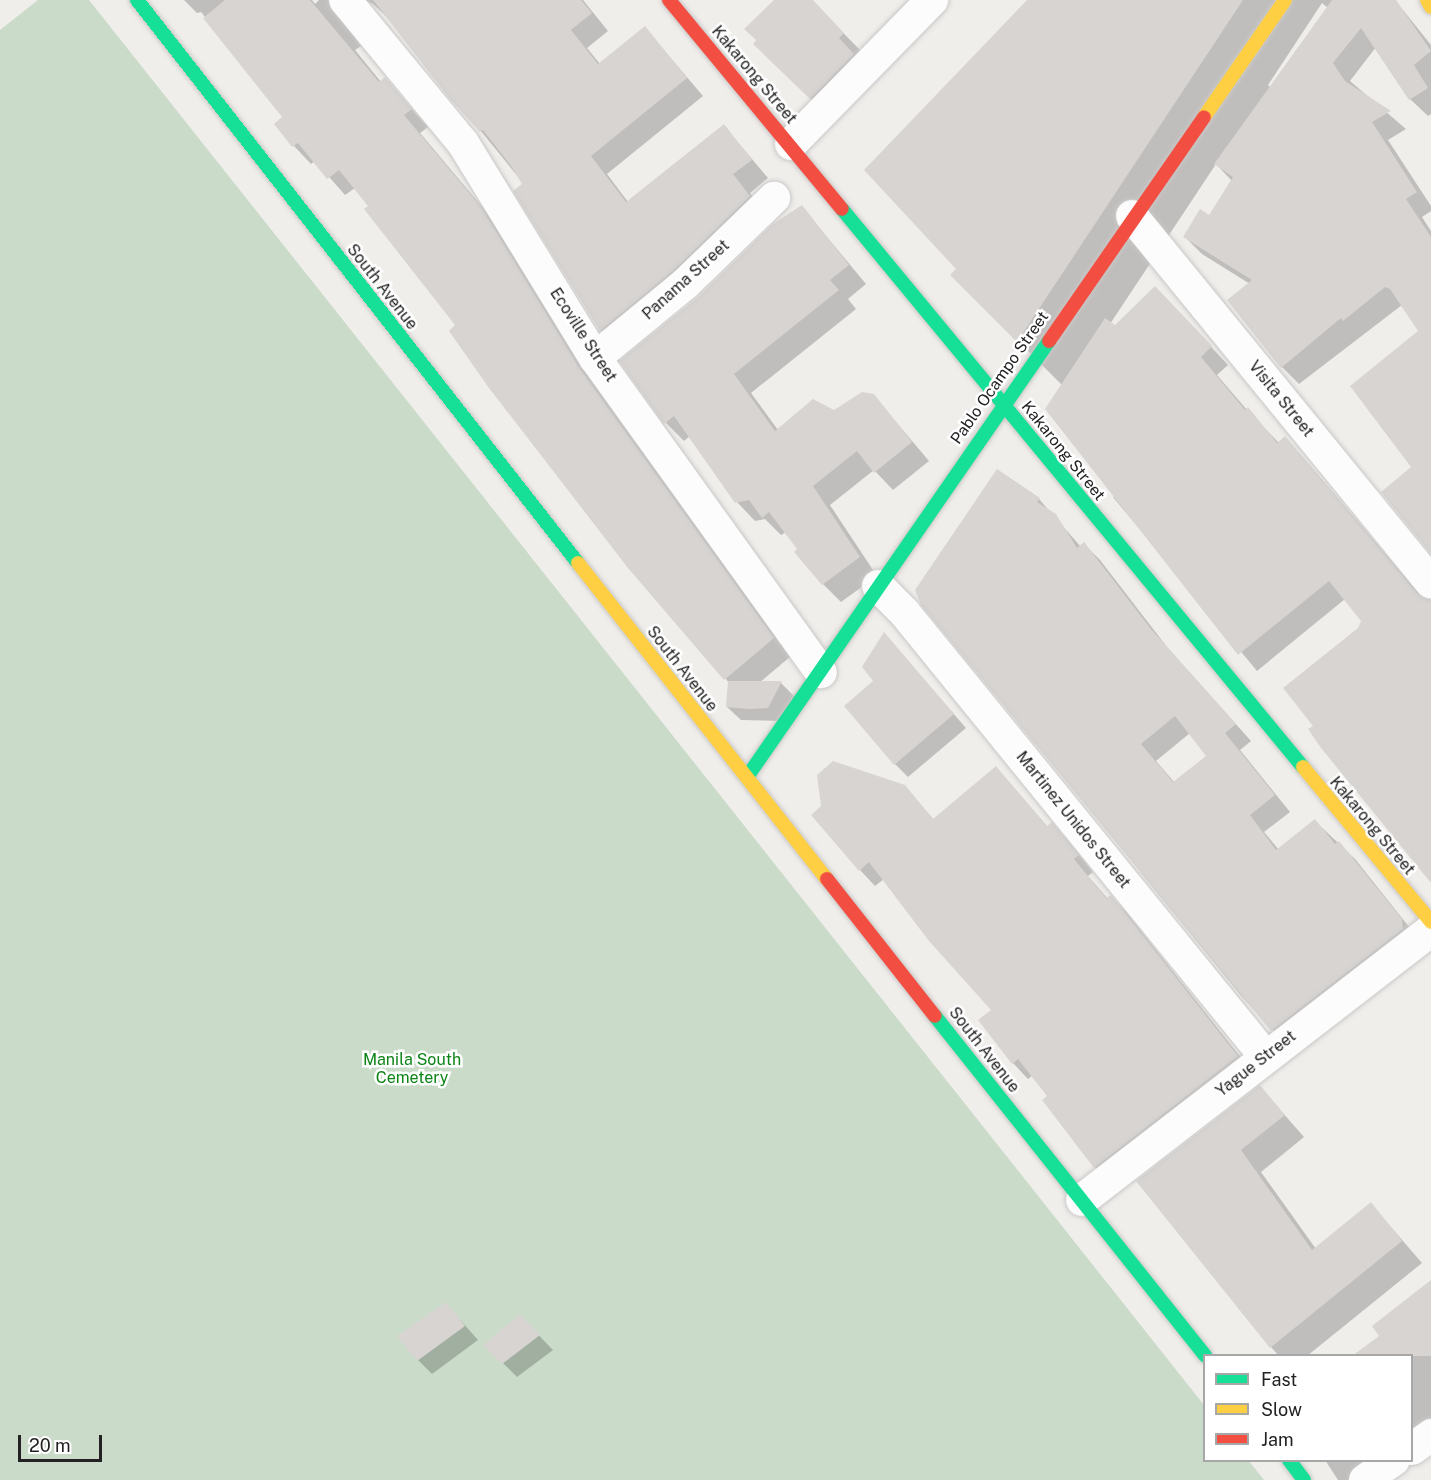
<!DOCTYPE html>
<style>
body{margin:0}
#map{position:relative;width:1431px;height:1480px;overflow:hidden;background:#f0eeeb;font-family:"Public Sans",sans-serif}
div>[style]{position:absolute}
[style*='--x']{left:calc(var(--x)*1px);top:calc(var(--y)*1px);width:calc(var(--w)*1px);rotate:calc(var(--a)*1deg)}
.cemetery>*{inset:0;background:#cadbca}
.shadow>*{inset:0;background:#0003}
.building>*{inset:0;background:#d7d4d2}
.roads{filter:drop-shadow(0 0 2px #c9c8c7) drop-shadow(0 0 2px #c9c8c7)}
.street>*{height:32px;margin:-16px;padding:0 16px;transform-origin:16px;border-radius:16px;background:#fdfcfc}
.fast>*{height:14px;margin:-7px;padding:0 7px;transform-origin:7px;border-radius:7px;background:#16e098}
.slow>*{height:14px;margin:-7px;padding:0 7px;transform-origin:7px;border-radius:7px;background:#ffcf43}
.jam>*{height:14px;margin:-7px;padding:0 7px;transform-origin:7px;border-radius:7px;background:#f24e42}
span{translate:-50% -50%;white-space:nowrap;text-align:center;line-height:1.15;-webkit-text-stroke:5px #fff;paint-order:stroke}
.street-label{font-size:16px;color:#222}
.park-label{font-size:16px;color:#0c8416}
.legend{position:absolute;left:1203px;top:1354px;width:210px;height:108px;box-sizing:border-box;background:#fff;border:2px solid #a7a7a7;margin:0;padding:8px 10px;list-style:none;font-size:18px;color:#222}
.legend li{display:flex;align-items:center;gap:12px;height:30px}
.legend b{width:30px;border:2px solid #a7a7a7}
.scale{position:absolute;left:18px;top:1435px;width:84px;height:27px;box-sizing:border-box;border:3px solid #222;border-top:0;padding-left:8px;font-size:18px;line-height:21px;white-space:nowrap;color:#222;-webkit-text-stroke:4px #fff;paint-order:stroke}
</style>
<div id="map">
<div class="cemetery">
<div style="clip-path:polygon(38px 0,89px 0,1204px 1405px,1204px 1460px,1249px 1461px,1264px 1480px,0 1480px,0 30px)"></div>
</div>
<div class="shadow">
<div style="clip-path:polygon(184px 0,312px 0,315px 4px,319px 0,358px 0,344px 22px,361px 46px,355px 50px,381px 82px,385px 79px,428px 127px,420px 133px,499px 227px,791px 656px,759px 683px,781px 683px,795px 697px,782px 721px,741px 720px,727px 707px,729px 683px,370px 206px,355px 188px,345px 195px,315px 161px,311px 164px,294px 146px,276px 124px,285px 117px,201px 12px,197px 13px)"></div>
<div style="clip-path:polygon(364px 0,583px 0,608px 31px,587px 48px,600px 64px,645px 28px,703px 96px,607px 174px,628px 202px,724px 126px,768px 178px,750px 193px,767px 214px,618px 347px,601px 330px,524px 184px,391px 21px,373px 4px)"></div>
<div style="clip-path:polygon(776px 0,811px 0,861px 51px,828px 115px,772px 61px)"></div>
<div style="clip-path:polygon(evenodd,1029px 0,1395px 0,1431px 45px,1431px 114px,1428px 116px,1410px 99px,1376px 47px,1350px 81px,1406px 129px,1388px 140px,1431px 206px,1431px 211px,1422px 217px,1431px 231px,1431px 551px,1413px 467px,1420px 331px,1402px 305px,1299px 384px,1282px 367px,1250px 284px,1202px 254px,1185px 237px,1210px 217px,1232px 181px,1216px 164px,1110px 324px,1115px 327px,1172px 305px,1228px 365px,1217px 375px,1247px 410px,1279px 443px,1285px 438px,1302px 456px,1421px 596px,1431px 600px,1431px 881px,1315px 726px,1363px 621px,1345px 599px,1257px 671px,1113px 497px,1117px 494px,1062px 385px,952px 275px,958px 270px,1029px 0,1322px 3px,1328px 8px,1270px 87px,1268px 85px,1322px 3px)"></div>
<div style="clip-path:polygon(802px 207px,866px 284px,848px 299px,856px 309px,751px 393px,778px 430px,874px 396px,929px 461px,893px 490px,874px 470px,830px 505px,877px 576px,841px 602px,823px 584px,786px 532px,781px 535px,765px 519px,755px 521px,737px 502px,690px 436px,684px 441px,666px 423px,699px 298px)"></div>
<div style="clip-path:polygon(evenodd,997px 471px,1039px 499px,1081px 547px,1084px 544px,1100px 560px,1167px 647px,1251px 741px,1240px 750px,1290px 812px,1264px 832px,1279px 850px,1315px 821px,1355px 859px,1417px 937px,1288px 1046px,1243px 998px,1141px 873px,997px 471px,1190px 733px,1208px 756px,1175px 783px,1156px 761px,1190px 733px)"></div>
<div style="clip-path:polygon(884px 634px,966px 728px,908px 777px,895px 764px,875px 681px)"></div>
<div style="clip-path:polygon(996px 768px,1048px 827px,1052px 824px,1067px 840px,1093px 872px,1088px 876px,1108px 899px,1111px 897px,1126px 912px,1253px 1073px,1111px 1183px,1095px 1167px,1033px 1075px,1028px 1079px,1013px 1063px,993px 1010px,884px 879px,875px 886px,860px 870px,904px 786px,934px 820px)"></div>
<div style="clip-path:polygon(1260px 1087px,1304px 1137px,1261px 1172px,1316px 1249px,1371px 1204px,1422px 1263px,1307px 1356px,1279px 1356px,1271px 1347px,1138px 1181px)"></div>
<div style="clip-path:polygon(1423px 1287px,1431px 1289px,1431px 1436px,1412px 1453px,1412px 1356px,1381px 1337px,1374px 1326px)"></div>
<div style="clip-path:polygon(446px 1304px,478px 1340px,432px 1374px,418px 1360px)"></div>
<div style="clip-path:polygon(520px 1316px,553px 1350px,517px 1377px,485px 1345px)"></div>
<div style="clip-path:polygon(1325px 1460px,1394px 1460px,1367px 1480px,1338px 1480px)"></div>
</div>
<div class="building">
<div style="clip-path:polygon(225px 0,310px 0,379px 82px,385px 77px,412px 109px,404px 115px,481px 207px,580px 369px,774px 638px,724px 680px,628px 568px,489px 388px,449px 331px,455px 325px,364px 209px,368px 206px,339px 170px,327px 179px,298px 143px,292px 147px,274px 124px,282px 117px,203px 18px)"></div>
<div style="clip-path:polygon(373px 0,581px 0,592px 13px,571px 30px,598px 64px,645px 26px,687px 78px,591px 156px,626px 202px,724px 124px,752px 160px,733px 174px,750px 196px,673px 271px,600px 331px,513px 191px,522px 184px,511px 166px,483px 130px,480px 132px,450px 99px)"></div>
<div style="clip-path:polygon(774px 0,813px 0,844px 33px,839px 38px,854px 54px,810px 99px,753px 44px,756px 40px,744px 29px)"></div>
<div style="clip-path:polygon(1027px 0,1243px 0,1017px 342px,950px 275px,956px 269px,864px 170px)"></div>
<div style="clip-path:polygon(1332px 0,1396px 0,1431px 51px,1414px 65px,1428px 88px,1409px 100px,1361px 28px,1333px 63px,1345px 81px,1391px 111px,1372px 122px,1417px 192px,1406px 199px,1431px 237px,1431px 554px,1381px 492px,1411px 467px,1350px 386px,1418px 331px,1390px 289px,1385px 287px,1343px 321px,1341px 318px,1281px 368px,1227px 300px,1252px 280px,1183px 237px,1200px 209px,1209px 215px,1233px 177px,1214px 164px)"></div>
<div style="clip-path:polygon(802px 205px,849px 265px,830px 280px,839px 290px,734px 374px,775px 431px,813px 399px,834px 410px,862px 392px,874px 394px,912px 442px,874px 473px,857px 451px,813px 486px,860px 557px,822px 585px,794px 552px,797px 549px,769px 512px,762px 518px,749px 500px,735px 503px,674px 416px,664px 424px,619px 361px,698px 297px,773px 224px)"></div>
<div style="clip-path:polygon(1155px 286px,1212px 346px,1201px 357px,1245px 410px,1248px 407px,1277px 443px,1285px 436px,1417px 593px,1431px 600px,1431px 883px,1321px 748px,1308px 729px,1313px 726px,1283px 688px,1358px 628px,1361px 621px,1329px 581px,1238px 655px,1045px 409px,1105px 318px,1115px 325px)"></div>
<div style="clip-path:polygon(evenodd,997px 469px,1040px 498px,1037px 502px,1056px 514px,1077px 548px,1084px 542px,1151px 629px,1236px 724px,1225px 733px,1275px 795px,1250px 815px,1276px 850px,1315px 819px,1335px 844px,1339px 841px,1402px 919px,1403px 929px,1271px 1031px,921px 605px,915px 590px,997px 469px,1175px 716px,1206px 756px,1173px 782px,1141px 744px,1175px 716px)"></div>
<div style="clip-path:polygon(884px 632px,954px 714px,894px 765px,844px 706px,873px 681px,862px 667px)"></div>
<div style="clip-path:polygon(728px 681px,782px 681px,768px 708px,749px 709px,726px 707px)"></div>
<div style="clip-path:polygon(833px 761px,905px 785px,933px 819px,996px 766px,1047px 826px,1052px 822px,1079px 855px,1074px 859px,1106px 898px,1111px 895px,1238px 1056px,1094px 1168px,1042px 1100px,1047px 1096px,1018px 1059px,1012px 1064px,978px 1020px,991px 1010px,929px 941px,869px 862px,859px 871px,811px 815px,821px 806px,817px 775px)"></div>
<div style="clip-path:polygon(1260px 1085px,1285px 1115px,1241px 1150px,1312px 1250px,1371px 1202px,1402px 1241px,1270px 1348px,1136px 1181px)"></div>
<div style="clip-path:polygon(1431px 1280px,1431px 1356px,1352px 1356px,1379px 1336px,1372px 1326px)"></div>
<div style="clip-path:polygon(446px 1302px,465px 1326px,417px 1361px,397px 1336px)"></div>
<div style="clip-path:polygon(520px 1314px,540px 1335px,502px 1364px,483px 1345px)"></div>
</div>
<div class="roads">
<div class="street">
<div style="--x:345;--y:0;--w:185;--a:50.5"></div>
<div style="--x:463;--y:143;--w:252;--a:58.5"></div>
<div style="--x:595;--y:358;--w:387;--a:54.3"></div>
<div style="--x:791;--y:144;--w:202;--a:-45.6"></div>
<div style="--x:1132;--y:216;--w:473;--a:50.8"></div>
<div style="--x:595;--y:358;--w:117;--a:-39.4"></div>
<div style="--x:685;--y:284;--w:124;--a:-44"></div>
<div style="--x:878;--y:586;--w:37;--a:45"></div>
<div style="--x:904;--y:612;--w:572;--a:50.89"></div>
<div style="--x:1082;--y:1200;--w:441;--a:-37.7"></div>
<div style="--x:1412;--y:1449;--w:24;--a:-36"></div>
<div style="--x:1365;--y:1480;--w:35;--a:-35"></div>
</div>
<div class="fast">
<div style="--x:137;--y:0;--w:715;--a:51.93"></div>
<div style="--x:842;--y:209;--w:724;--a:50.44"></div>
<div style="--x:747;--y:777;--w:530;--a:-55.29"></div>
<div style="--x:935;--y:1016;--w:434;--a:51.5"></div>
<div style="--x:1289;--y:1460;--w:25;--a:53"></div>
</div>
<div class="slow">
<div style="--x:1427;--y:0;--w:8;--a:60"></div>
<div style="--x:1204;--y:117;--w:142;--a:-55.3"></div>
<div style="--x:578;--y:563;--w:402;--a:51.8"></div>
<div style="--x:1303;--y:767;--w:201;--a:50.4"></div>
</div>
<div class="jam">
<div style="--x:669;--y:0;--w:271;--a:50.4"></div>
<div style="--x:1049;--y:341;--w:272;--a:-55.3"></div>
<div style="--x:827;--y:879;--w:174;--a:51.8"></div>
</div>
</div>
<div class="street-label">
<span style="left:754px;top:75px;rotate:50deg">Kakarong Street</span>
<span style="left:686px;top:280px;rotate:-42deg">Panama Street</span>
<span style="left:382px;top:287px;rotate:52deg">South Avenue</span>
<span style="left:583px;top:335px;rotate:57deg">Ecoville Street</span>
<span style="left:1000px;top:378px;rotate:-55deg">Pablo Ocampo Street</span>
<span style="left:1281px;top:399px;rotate:51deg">Visita Street</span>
<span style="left:1063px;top:451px;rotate:51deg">Kakarong Street</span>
<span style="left:682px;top:669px;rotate:52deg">South Avenue</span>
<span style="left:1073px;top:820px;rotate:51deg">Martinez Unidos Street</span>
<span style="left:1372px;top:826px;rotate:50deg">Kakarong Street</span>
<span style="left:984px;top:1050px;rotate:52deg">South Avenue</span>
<span style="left:1256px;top:1064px;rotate:-38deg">Yague Street</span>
</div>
<div class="park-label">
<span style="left:412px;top:1069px">Manila South<br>Cemetery</span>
</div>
<ul class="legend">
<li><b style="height:8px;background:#16e098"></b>Fast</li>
<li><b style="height:8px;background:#ffcf43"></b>Slow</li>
<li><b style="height:8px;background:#f24e42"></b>Jam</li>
</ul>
<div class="scale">20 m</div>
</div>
